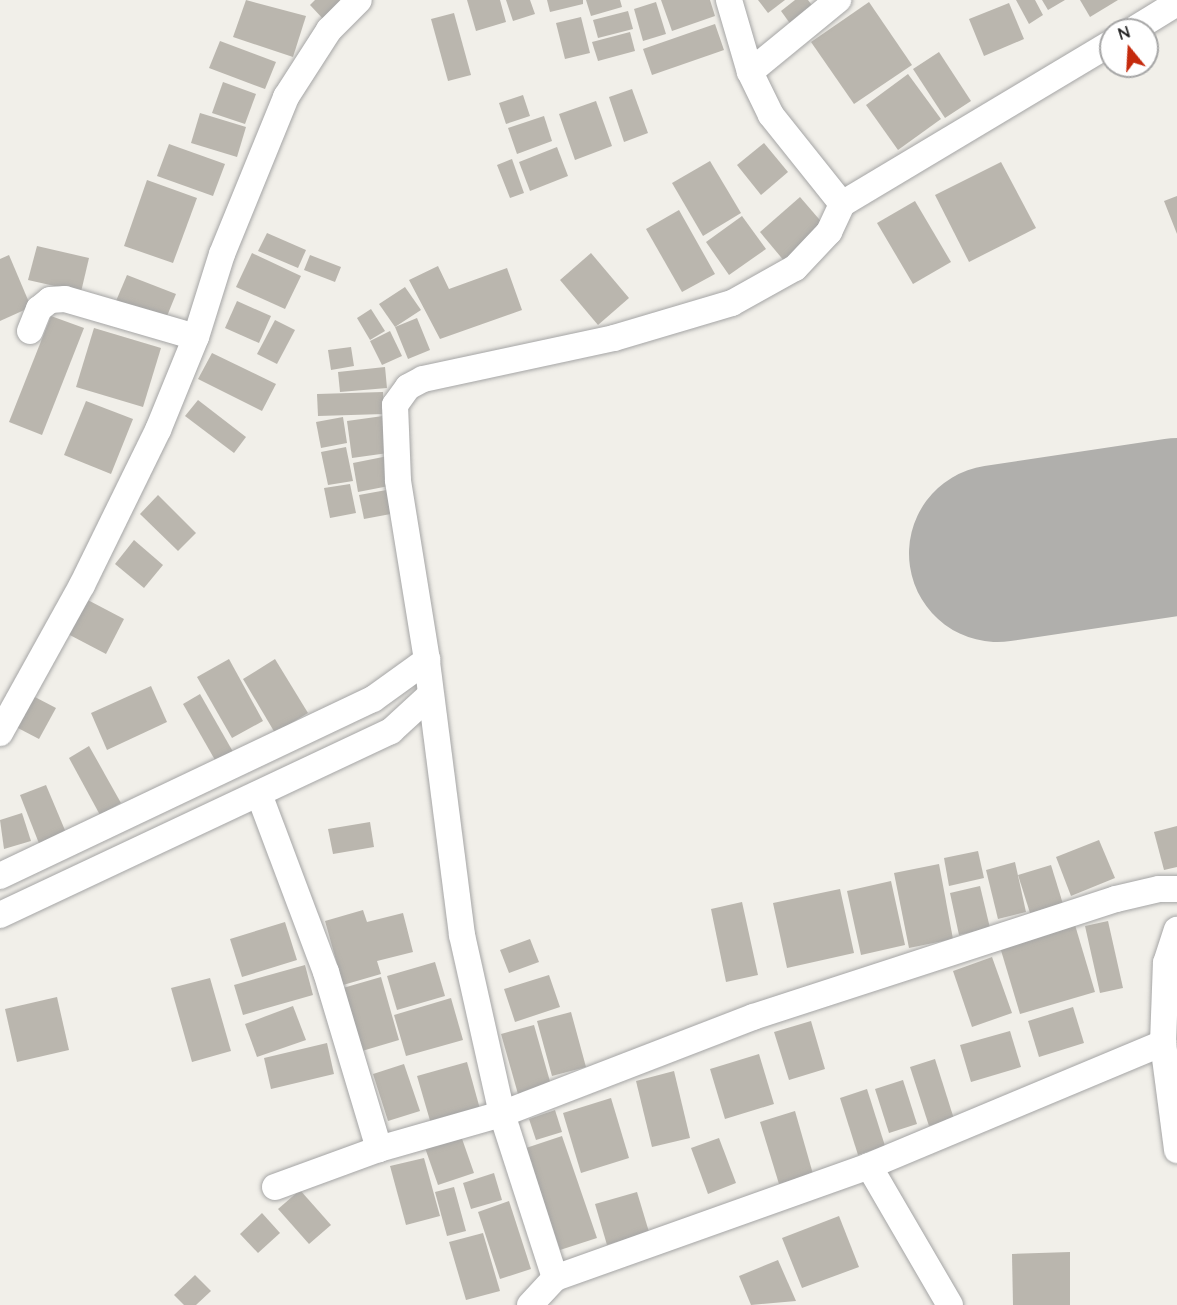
<!DOCTYPE html>
<style>
body{margin:0}
#map{position:relative;width:1177px;height:1305px;overflow:hidden;background:#f1efe9;font-family:Quicksand,sans-serif}
div>[style]{position:absolute}
[style*='--x']{left:calc(var(--x)*1px);top:calc(var(--y)*1px);width:calc(var(--w)*1px);rotate:calc(var(--a)*1deg)}
.runway>*{height:177px;margin:-88.5px;padding:0 88.5px;transform-origin:88.5px;border-radius:88.5px;background:#b0afac}
.building>*{inset:0;background:#bab6ae}
.roads{filter:drop-shadow(0 0 2px #a5a5a5) drop-shadow(0 0 2px #a5a5a5)}
.street>*{height:26px;margin:-13px;padding:0 13px;transform-origin:13px;border-radius:13px;background:#fff}
span{translate:-50% -50%;white-space:nowrap;text-align:center;line-height:1.15;-webkit-text-stroke:4.5px #fff;paint-order:stroke}
.north{position:absolute;left:1099px;top:18px;width:60px;height:60px;box-sizing:border-box;background:#fff;border:2px solid #a6a6a6;border-radius:50%;rotate:342deg;font-size:16px;font-weight:700;line-height:24px;text-align:center;color:#212121}
.north::after{content:'';display:block;margin:auto;width:21px;height:27px;background:#c52a0d;clip-path:polygon(50% 0,100% 100%,50% 72%,0 100%)}
</style>
<div id="map">
<div class="runway">
<div style="--x:997;--y:553;--w:182;--a:-8.5"></div>
</div>
<div class="building">
<div style="clip-path:polygon(246px 0,306px 16px,293px 57px,233px 37px)"></div>
<div style="clip-path:polygon(315px 0,348px 0,325px 21px,310px 5px)"></div>
<div style="clip-path:polygon(467px 0,500px 0,506px 22px,476px 31px)"></div>
<div style="clip-path:polygon(506px 0,530px 0,535px 14px,513px 21px)"></div>
<div style="clip-path:polygon(547px 0,583px 0,583px 4px,550px 12px)"></div>
<div style="clip-path:polygon(586px 0,620px 0,622px 7px,591px 16px)"></div>
<div style="clip-path:polygon(661px 0,710px 0,715px 16px,672px 31px)"></div>
<div style="clip-path:polygon(758px 0,785px 0,768px 13px)"></div>
<div style="clip-path:polygon(795px 0,808px 0,817px 12px,794px 29px,781px 11px)"></div>
<div style="clip-path:polygon(1016px 0,1035px 0,1043px 15px,1029px 24px)"></div>
<div style="clip-path:polygon(1042px 0,1065px 0,1048px 10px)"></div>
<div style="clip-path:polygon(1080px 0,1118px 0,1090px 17px)"></div>
<div style="clip-path:polygon(656px 2px,666px 34px,643px 41px,634px 9px)"></div>
<div style="clip-path:polygon(869px 2px,912px 65px,854px 104px,811px 42px)"></div>
<div style="clip-path:polygon(1009px 3px,1024px 39px,984px 56px,969px 19px)"></div>
<div style="clip-path:polygon(628px 11px,633px 29px,598px 38px,593px 20px)"></div>
<div style="clip-path:polygon(454px 13px,471px 75px,448px 81px,431px 19px)"></div>
<div style="clip-path:polygon(581px 17px,590px 53px,565px 59px,556px 23px)"></div>
<div style="clip-path:polygon(715px 24px,724px 50px,652px 75px,643px 49px)"></div>
<div style="clip-path:polygon(630px 32px,635px 51px,598px 61px,592px 42px)"></div>
<div style="clip-path:polygon(220px 41px,276px 62px,265px 89px,209px 68px)"></div>
<div style="clip-path:polygon(939px 52px,971px 101px,945px 118px,913px 69px)"></div>
<div style="clip-path:polygon(908px 74px,941px 119px,898px 150px,866px 105px)"></div>
<div style="clip-path:polygon(223px 82px,256px 94px,245px 124px,212px 113px)"></div>
<div style="clip-path:polygon(632px 89px,648px 133px,624px 142px,609px 97px)"></div>
<div style="clip-path:polygon(523px 95px,530px 116px,506px 124px,499px 103px)"></div>
<div style="clip-path:polygon(596px 101px,612px 146px,575px 160px,559px 114px)"></div>
<div style="clip-path:polygon(200px 113px,246px 127px,237px 157px,191px 143px)"></div>
<div style="clip-path:polygon(544px 116px,552px 141px,517px 154px,508px 128px)"></div>
<div style="clip-path:polygon(764px 143px,788px 172px,761px 195px,737px 165px)"></div>
<div style="clip-path:polygon(169px 144px,225px 164px,213px 196px,157px 176px)"></div>
<div style="clip-path:polygon(557px 147px,568px 176px,530px 191px,519px 162px)"></div>
<div style="clip-path:polygon(512px 159px,524px 193px,510px 198px,497px 165px)"></div>
<div style="clip-path:polygon(710px 161px,741px 213px,703px 236px,672px 183px)"></div>
<div style="clip-path:polygon(1001px 162px,1036px 228px,969px 262px,935px 195px)"></div>
<div style="clip-path:polygon(147px 180px,197px 198px,173px 263px,124px 246px)"></div>
<div style="clip-path:polygon(1177px 196px,1177px 234px,1164px 201px)"></div>
<div style="clip-path:polygon(800px 197px,825px 226px,785px 262px,760px 232px)"></div>
<div style="clip-path:polygon(915px 201px,951px 262px,913px 284px,877px 223px)"></div>
<div style="clip-path:polygon(679px 210px,715px 274px,682px 292px,646px 229px)"></div>
<div style="clip-path:polygon(742px 216px,766px 249px,729px 275px,706px 242px)"></div>
<div style="clip-path:polygon(267px 233px,306px 250px,298px 268px,258px 251px)"></div>
<div style="clip-path:polygon(37px 246px,89px 258px,81px 292px,28px 280px)"></div>
<div style="clip-path:polygon(252px 253px,301px 276px,285px 309px,236px 287px)"></div>
<div style="clip-path:polygon(591px 253px,629px 298px,598px 325px,560px 280px)"></div>
<div style="clip-path:polygon(9px 255px,31px 307px,0 321px,0 259px)"></div>
<div style="clip-path:polygon(310px 255px,341px 267px,335px 282px,304px 270px)"></div>
<div style="clip-path:polygon(438px 266px,449px 289px,507px 268px,522px 310px,440px 339px,409px 280px)"></div>
<div style="clip-path:polygon(127px 275px,176px 294px,165px 321px,116px 301px)"></div>
<div style="clip-path:polygon(405px 287px,421px 310px,395px 327px,379px 304px)"></div>
<div style="clip-path:polygon(237px 301px,271px 316px,259px 343px,225px 328px)"></div>
<div style="clip-path:polygon(371px 309px,385px 331px,370px 340px,357px 318px)"></div>
<div style="clip-path:polygon(51px 316px,84px 328px,42px 435px,9px 422px)"></div>
<div style="clip-path:polygon(417px 318px,430px 350px,408px 359px,395px 327px)"></div>
<div style="clip-path:polygon(275px 320px,295px 330px,277px 364px,257px 354px)"></div>
<div style="clip-path:polygon(94px 328px,161px 348px,143px 407px,76px 387px)"></div>
<div style="clip-path:polygon(390px 331px,402px 356px,382px 365px,370px 341px)"></div>
<div style="clip-path:polygon(351px 347px,354px 366px,331px 370px,328px 350px)"></div>
<div style="clip-path:polygon(212px 353px,276px 384px,262px 411px,198px 379px)"></div>
<div style="clip-path:polygon(385px 367px,387px 388px,340px 392px,338px 372px)"></div>
<div style="clip-path:polygon(383px 392px,384px 414px,318px 416px,317px 394px)"></div>
<div style="clip-path:polygon(198px 400px,246px 437px,234px 453px,185px 416px)"></div>
<div style="clip-path:polygon(86px 401px,133px 419px,111px 474px,64px 455px)"></div>
<div style="clip-path:polygon(383px 416px,388px 453px,352px 458px,347px 421px)"></div>
<div style="clip-path:polygon(343px 417px,347px 443px,321px 448px,316px 422px)"></div>
<div style="clip-path:polygon(346px 447px,353px 481px,328px 485px,321px 452px)"></div>
<div style="clip-path:polygon(388px 456px,394px 485px,358px 492px,353px 463px)"></div>
<div style="clip-path:polygon(350px 484px,356px 513px,330px 518px,324px 488px)"></div>
<div style="clip-path:polygon(392px 489px,396px 513px,364px 519px,359px 495px)"></div>
<div style="clip-path:polygon(158px 495px,196px 533px,178px 551px,140px 514px)"></div>
<div style="clip-path:polygon(134px 540px,163px 565px,144px 588px,115px 564px)"></div>
<div style="clip-path:polygon(84px 598px,124px 619px,106px 654px,66px 633px)"></div>
<div style="clip-path:polygon(229px 659px,263px 721px,232px 738px,197px 677px)"></div>
<div style="clip-path:polygon(275px 659px,308px 713px,275px 733px,243px 679px)"></div>
<div style="clip-path:polygon(151px 686px,167px 722px,107px 750px,91px 713px)"></div>
<div style="clip-path:polygon(200px 694px,236px 757px,219px 767px,183px 704px)"></div>
<div style="clip-path:polygon(33px 696px,56px 708px,39px 739px,16px 727px)"></div>
<div style="clip-path:polygon(89px 746px,121px 803px,100px 815px,69px 758px)"></div>
<div style="clip-path:polygon(46px 785px,67px 835px,40px 846px,20px 795px)"></div>
<div style="clip-path:polygon(22px 813px,31px 841px,4px 849px,0 820px)"></div>
<div style="clip-path:polygon(370px 822px,374px 847px,333px 854px,328px 829px)"></div>
<div style="clip-path:polygon(1177px 826px,1177px 867px,1164px 870px,1154px 832px)"></div>
<div style="clip-path:polygon(1099px 840px,1115px 878px,1071px 896px,1056px 857px)"></div>
<div style="clip-path:polygon(978px 851px,984px 878px,949px 886px,944px 858px)"></div>
<div style="clip-path:polygon(1015px 862px,1026px 912px,998px 919px,986px 870px)"></div>
<div style="clip-path:polygon(939px 864px,953px 939px,909px 948px,894px 873px)"></div>
<div style="clip-path:polygon(1051px 865px,1063px 904px,1030px 913px,1018px 875px)"></div>
<div style="clip-path:polygon(891px 881px,905px 945px,861px 955px,847px 891px)"></div>
<div style="clip-path:polygon(980px 886px,990px 928px,959px 935px,950px 893px)"></div>
<div style="clip-path:polygon(840px 889px,854px 953px,787px 968px,773px 903px)"></div>
<div style="clip-path:polygon(742px 902px,758px 975px,726px 982px,711px 909px)"></div>
<div style="clip-path:polygon(363px 910px,367px 922px,403px 913px,413px 952px,377px 961px,381px 974px,343px 985px,325px 921px)"></div>
<div style="clip-path:polygon(1108px 921px,1123px 988px,1100px 993px,1085px 926px)"></div>
<div style="clip-path:polygon(285px 922px,297px 960px,242px 977px,230px 939px)"></div>
<div style="clip-path:polygon(1075px 925px,1095px 992px,1020px 1014px,1000px 947px)"></div>
<div style="clip-path:polygon(530px 939px,539px 962px,509px 973px,500px 950px)"></div>
<div style="clip-path:polygon(992px 957px,1012px 1013px,972px 1027px,953px 971px)"></div>
<div style="clip-path:polygon(435px 962px,445px 996px,397px 1010px,387px 976px)"></div>
<div style="clip-path:polygon(305px 965px,313px 995px,243px 1015px,234px 985px)"></div>
<div style="clip-path:polygon(549px 975px,560px 1007px,515px 1022px,504px 989px)"></div>
<div style="clip-path:polygon(381px 977px,399px 1040px,362px 1051px,343px 988px)"></div>
<div style="clip-path:polygon(210px 978px,231px 1051px,192px 1062px,171px 988px)"></div>
<div style="clip-path:polygon(57px 997px,69px 1050px,17px 1062px,5px 1009px)"></div>
<div style="clip-path:polygon(451px 998px,463px 1040px,406px 1056px,394px 1015px)"></div>
<div style="clip-path:polygon(293px 1006px,306px 1040px,257px 1057px,245px 1024px)"></div>
<div style="clip-path:polygon(1073px 1007px,1084px 1043px,1039px 1057px,1028px 1021px)"></div>
<div style="clip-path:polygon(571px 1012px,586px 1067px,552px 1076px,537px 1021px)"></div>
<div style="clip-path:polygon(811px 1021px,825px 1069px,789px 1080px,774px 1032px)"></div>
<div style="clip-path:polygon(534px 1025px,551px 1085px,518px 1094px,501px 1034px)"></div>
<div style="clip-path:polygon(1010px 1031px,1021px 1067px,971px 1082px,960px 1045px)"></div>
<div style="clip-path:polygon(327px 1043px,334px 1074px,271px 1089px,264px 1058px)"></div>
<div style="clip-path:polygon(759px 1054px,774px 1104px,725px 1119px,710px 1069px)"></div>
<div style="clip-path:polygon(935px 1059px,954px 1119px,929px 1126px,910px 1067px)"></div>
<div style="clip-path:polygon(467px 1062px,480px 1109px,431px 1124px,417px 1076px)"></div>
<div style="clip-path:polygon(404px 1064px,420px 1111px,388px 1121px,373px 1074px)"></div>
<div style="clip-path:polygon(674px 1071px,690px 1138px,652px 1147px,636px 1081px)"></div>
<div style="clip-path:polygon(903px 1080px,917px 1124px,889px 1133px,875px 1089px)"></div>
<div style="clip-path:polygon(867px 1089px,885px 1146px,858px 1155px,840px 1098px)"></div>
<div style="clip-path:polygon(611px 1098px,629px 1158px,581px 1173px,563px 1113px)"></div>
<div style="clip-path:polygon(555px 1110px,562px 1132px,536px 1140px,529px 1119px)"></div>
<div style="clip-path:polygon(795px 1111px,813px 1174px,779px 1184px,760px 1122px)"></div>
<div style="clip-path:polygon(460px 1133px,474px 1173px,438px 1185px,424px 1145px)"></div>
<div style="clip-path:polygon(562px 1136px,597px 1238px,560px 1250px,526px 1148px)"></div>
<div style="clip-path:polygon(719px 1138px,736px 1183px,708px 1194px,691px 1148px)"></div>
<div style="clip-path:polygon(424px 1158px,440px 1216px,406px 1225px,390px 1166px)"></div>
<div style="clip-path:polygon(494px 1173px,502px 1200px,471px 1209px,463px 1183px)"></div>
<div style="clip-path:polygon(454px 1187px,466px 1231px,447px 1236px,435px 1192px)"></div>
<div style="clip-path:polygon(300px 1190px,331px 1225px,309px 1244px,278px 1209px)"></div>
<div style="clip-path:polygon(637px 1192px,649px 1232px,607px 1245px,595px 1204px)"></div>
<div style="clip-path:polygon(509px 1201px,531px 1269px,500px 1279px,478px 1212px)"></div>
<div style="clip-path:polygon(262px 1213px,280px 1233px,258px 1253px,240px 1234px)"></div>
<div style="clip-path:polygon(839px 1216px,859px 1267px,802px 1288px,782px 1238px)"></div>
<div style="clip-path:polygon(483px 1233px,500px 1291px,466px 1300px,449px 1242px)"></div>
<div style="clip-path:polygon(1070px 1252px,1070px 1305px,1013px 1305px,1012px 1254px)"></div>
<div style="clip-path:polygon(778px 1260px,796px 1301px,751px 1305px,739px 1276px)"></div>
<div style="clip-path:polygon(195px 1275px,211px 1291px,196px 1305px,184px 1305px,174px 1295px)"></div>
</div>
<div class="roads">
<div class="street">
<div style="--x:1133;--y:30;--w:52;--a:-31.5"></div>
<div style="--x:750;--y:72;--w:114;--a:-39.3"></div>
<div style="--x:842;--y:204;--w:313;--a:-30.9"></div>
<div style="--x:30;--y:331;--w:24;--a:-68"></div>
<div style="--x:39;--y:309;--w:14;--a:-39"></div>
<div style="--x:50;--y:300;--w:15;--a:-4"></div>
<div style="--x:65;--y:299;--w:136;--a:16.2"></div>
<div style="--x:0;--y:733;--w:169;--a:-61"></div>
<div style="--x:82;--y:585;--w:173;--a:-63.9"></div>
<div style="--x:158;--y:430;--w:100;--a:-67.8"></div>
<div style="--x:196;--y:337;--w:87;--a:-72.6"></div>
<div style="--x:222;--y:254;--w:170;--a:-67.8"></div>
<div style="--x:286;--y:97;--w:80;--a:-57.3"></div>
<div style="--x:329;--y:30;--w:42;--a:-45"></div>
<div style="--x:259;--y:794;--w:190;--a:69.4"></div>
<div style="--x:326;--y:972;--w:185;--a:73.3"></div>
<div style="--x:0;--y:876;--w:413;--a:-25.4"></div>
<div style="--x:373;--y:699;--w:67;--a:-35.8"></div>
<div style="--x:0;--y:915;--w:432;--a:-25.2"></div>
<div style="--x:391;--y:731;--w:52;--a:-42.6"></div>
<div style="--x:1163;--y:1043;--w:108;--a:82.5"></div>
<div style="--x:869;--y:1166;--w:161;--a:59.8"></div>
<div style="--x:275;--y:1187;--w:111;--a:-20.1"></div>
<div style="--x:379;--y:1149;--w:128;--a:-15.9"></div>
<div style="--x:502;--y:1114;--w:269;--a:-21.1"></div>
<div style="--x:753;--y:1017;--w:382;--a:-18"></div>
<div style="--x:1116;--y:899;--w:44;--a:-13.1"></div>
<div style="--x:1159;--y:889;--w:18;--a:0"></div>
<div style="--x:555;--y:1278;--w:333;--a:-19.6"></div>
<div style="--x:869;--y:1166;--w:319;--a:-22.7"></div>
<div style="--x:1163;--y:1043;--w:80;--a:-87.9"></div>
<div style="--x:1166;--y:963;--w:35;--a:-72"></div>
<div style="--x:530;--y:1305;--w:37;--a:-47"></div>
<div style="--x:555;--y:1278;--w:172;--a:-107.9"></div>
<div style="--x:502;--y:1114;--w:183;--a:-102.6"></div>
<div style="--x:462;--y:935;--w:277;--a:-97.3"></div>
<div style="--x:427;--y:660;--w:182;--a:-99.2"></div>
<div style="--x:398;--y:480;--w:75;--a:-92.3"></div>
<div style="--x:395;--y:405;--w:22;--a:-54"></div>
<div style="--x:408;--y:387;--w:17;--a:-28"></div>
<div style="--x:423;--y:379;--w:195;--a:-12.1"></div>
<div style="--x:614;--y:338;--w:123;--a:-16.5"></div>
<div style="--x:732;--y:303;--w:72;--a:-29.1"></div>
<div style="--x:795;--y:268;--w:50;--a:-46.6"></div>
<div style="--x:829;--y:232;--w:31;--a:-65"></div>
<div style="--x:842;--y:204;--w:114;--a:-128.6"></div>
<div style="--x:771;--y:115;--w:48;--a:-116"></div>
<div style="--x:750;--y:72;--w:75;--a:-106.3"></div>
</div>
</div>
<div class="north">N</div>
</div>
